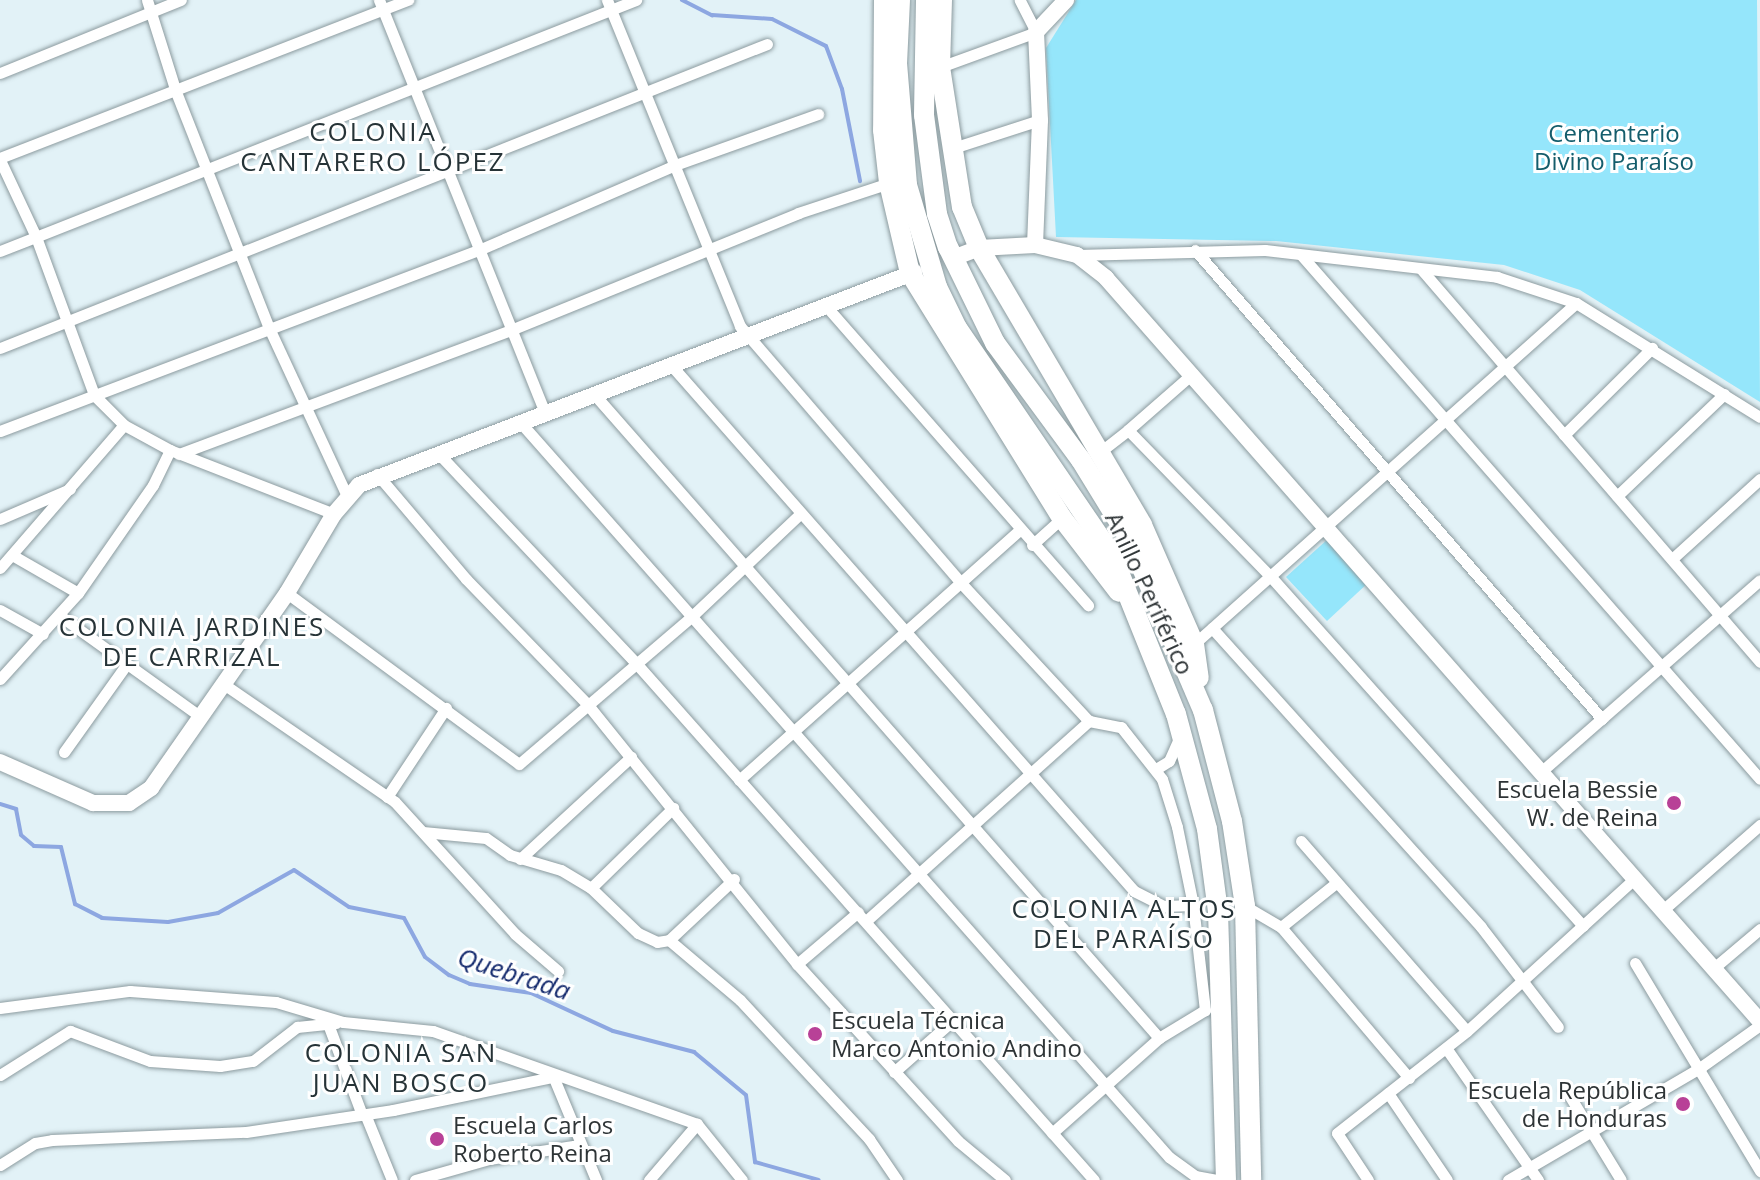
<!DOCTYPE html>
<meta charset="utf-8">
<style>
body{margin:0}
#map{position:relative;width:1760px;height:1180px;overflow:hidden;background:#e2f2f7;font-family:"Open Sans",sans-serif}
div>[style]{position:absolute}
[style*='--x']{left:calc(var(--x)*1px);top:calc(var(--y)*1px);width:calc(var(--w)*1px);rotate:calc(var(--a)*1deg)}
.green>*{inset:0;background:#95e6fb}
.stream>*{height:4px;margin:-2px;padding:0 2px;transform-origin:2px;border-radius:2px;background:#8da7e1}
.roads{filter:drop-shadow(0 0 2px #8c9b9f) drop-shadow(0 0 2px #8c9b9f)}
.street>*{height:11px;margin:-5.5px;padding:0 5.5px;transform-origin:5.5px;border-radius:5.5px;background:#fff}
.secondary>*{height:16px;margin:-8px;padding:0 8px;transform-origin:8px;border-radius:8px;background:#fff}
.highway>*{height:20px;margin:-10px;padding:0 10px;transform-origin:10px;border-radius:10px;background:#fff}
.dots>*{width:22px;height:22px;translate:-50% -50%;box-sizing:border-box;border:4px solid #fff;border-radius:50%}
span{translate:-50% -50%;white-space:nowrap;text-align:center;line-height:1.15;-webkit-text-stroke:6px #fff;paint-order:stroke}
.park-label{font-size:24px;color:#145d6c}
.street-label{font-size:24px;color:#2e3436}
.poi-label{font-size:24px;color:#2e3436}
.right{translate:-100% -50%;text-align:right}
.left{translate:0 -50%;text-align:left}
.neighbourhood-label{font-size:26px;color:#263337;letter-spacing:2px}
.water-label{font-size:26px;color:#152b6e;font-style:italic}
</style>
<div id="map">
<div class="green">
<div style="clip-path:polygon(1076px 0,1757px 0,1760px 402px,1580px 290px,1504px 265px,1276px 241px,1056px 237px,1046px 48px)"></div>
<div style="clip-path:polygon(1329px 538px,1369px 582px,1327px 621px,1286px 577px)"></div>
</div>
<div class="stream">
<div style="--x:682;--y:0;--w:34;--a:27"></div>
<div style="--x:712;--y:15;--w:60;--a:3.8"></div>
<div style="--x:772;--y:19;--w:60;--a:26.6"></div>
<div style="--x:826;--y:46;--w:46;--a:69.6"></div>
<div style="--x:842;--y:89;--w:94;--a:78.9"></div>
<div style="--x:0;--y:804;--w:17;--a:17"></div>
<div style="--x:16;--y:809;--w:26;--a:79"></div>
<div style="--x:21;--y:835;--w:17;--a:40"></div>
<div style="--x:34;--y:846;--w:27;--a:2"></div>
<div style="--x:61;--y:847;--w:59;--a:76.2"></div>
<div style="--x:75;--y:904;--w:30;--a:27"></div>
<div style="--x:102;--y:918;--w:66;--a:3.5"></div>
<div style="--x:168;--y:922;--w:51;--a:-10.2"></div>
<div style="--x:218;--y:913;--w:87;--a:-29.5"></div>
<div style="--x:294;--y:870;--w:66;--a:33.9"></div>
<div style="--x:349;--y:907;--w:56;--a:11.3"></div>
<div style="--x:404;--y:918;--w:44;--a:61.7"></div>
<div style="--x:425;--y:957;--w:30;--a:37"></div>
<div style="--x:449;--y:975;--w:23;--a:23"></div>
<div style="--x:470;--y:984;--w:62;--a:8.4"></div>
<div style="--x:531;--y:993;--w:90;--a:24.9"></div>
<div style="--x:613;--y:1031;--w:84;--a:14.5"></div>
<div style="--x:694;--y:1052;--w:67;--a:39.6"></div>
<div style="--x:746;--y:1095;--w:68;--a:82.3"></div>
<div style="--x:755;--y:1162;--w:66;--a:15.7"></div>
</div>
<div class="roads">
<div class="street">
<div style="--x:147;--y:0;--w:96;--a:72.5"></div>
<div style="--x:176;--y:92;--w:254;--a:68.5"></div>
<div style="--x:269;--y:328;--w:185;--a:65.1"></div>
<div style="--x:379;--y:0;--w:444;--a:68.1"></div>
<div style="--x:607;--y:0;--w:352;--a:67.8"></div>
<div style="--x:740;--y:326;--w:339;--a:49.3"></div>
<div style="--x:961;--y:583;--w:188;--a:47.2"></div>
<div style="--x:1089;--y:721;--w:33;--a:11"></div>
<div style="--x:1121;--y:727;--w:66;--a:51.7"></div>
<div style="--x:1162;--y:779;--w:50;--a:72.6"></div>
<div style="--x:1177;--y:827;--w:80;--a:78.4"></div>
<div style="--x:1193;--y:905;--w:106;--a:83.5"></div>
<div style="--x:1205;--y:1010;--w:54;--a:148.7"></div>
<div style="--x:1159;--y:1038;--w:143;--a:138.4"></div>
<div style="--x:940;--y:67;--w:102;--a:-20"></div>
<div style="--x:1036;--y:32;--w:36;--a:-117"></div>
<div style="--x:0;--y:73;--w:195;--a:-22"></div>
<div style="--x:950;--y:149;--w:95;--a:-17.9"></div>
<div style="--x:0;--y:158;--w:438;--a:-21.2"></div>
<div style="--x:0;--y:160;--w:85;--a:64.9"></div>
<div style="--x:36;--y:237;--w:168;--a:69.8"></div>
<div style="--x:94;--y:395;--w:42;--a:45"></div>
<div style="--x:124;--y:425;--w:52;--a:28.5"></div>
<div style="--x:170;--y:450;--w:176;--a:21.3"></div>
<div style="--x:1195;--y:250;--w:621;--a:49.05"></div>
<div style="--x:0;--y:251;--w:684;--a:-21.54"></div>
<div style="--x:1077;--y:255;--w:188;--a:-1.5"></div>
<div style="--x:1265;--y:250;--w:234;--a:6.6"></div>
<div style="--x:1497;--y:277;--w:83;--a:18.2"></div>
<div style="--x:1576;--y:303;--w:216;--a:31.8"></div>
<div style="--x:1302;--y:256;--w:695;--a:48.79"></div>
<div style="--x:1421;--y:269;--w:519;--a:49.22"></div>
<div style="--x:826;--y:306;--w:398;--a:48.8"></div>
<div style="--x:0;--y:348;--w:825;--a:-21.62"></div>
<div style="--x:671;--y:365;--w:701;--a:48.64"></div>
<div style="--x:1134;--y:891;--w:34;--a:27"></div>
<div style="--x:1164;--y:906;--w:29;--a:-2"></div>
<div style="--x:594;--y:394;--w:857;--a:48.74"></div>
<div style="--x:520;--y:422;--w:981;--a:48.56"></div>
<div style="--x:1169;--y:1157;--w:32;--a:36"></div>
<div style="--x:1195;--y:1176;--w:22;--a:10"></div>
<div style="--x:1128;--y:430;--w:86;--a:-41.2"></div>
<div style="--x:0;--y:431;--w:514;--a:-20.73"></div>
<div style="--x:481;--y:249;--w:211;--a:-23.4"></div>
<div style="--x:675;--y:165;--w:152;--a:-19.6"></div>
<div style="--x:1564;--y:435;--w:124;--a:-44.7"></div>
<div style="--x:1100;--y:452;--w:36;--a:-38"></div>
<div style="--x:1128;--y:430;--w:205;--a:45.8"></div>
<div style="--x:1271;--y:577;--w:468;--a:48.2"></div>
<div style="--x:438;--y:453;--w:287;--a:46.7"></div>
<div style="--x:635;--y:662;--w:692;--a:48.46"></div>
<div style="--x:179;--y:454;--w:357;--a:-20.5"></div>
<div style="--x:513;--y:329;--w:308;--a:-22.1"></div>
<div style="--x:798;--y:213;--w:96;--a:-18.2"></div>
<div style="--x:377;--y:474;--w:138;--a:49.7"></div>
<div style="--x:466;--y:579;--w:175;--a:45.9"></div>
<div style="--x:588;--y:705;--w:333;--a:51.1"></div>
<div style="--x:797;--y:964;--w:239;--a:47.7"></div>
<div style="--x:958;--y:1141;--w:61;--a:39.7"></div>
<div style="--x:1617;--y:496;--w:148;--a:-43.6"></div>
<div style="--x:0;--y:519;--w:76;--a:-23.2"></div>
<div style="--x:1032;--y:545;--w:40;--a:-42"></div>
<div style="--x:12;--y:555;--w:76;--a:29.9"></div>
<div style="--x:1672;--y:559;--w:119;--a:-42.3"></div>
<div style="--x:0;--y:568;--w:189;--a:-49.1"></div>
<div style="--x:287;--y:593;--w:288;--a:36.4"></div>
<div style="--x:519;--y:764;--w:226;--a:-40.5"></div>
<div style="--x:691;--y:617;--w:149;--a:-43.4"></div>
<div style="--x:0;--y:610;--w:49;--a:29.2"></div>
<div style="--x:59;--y:615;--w:175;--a:35.7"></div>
<div style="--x:1212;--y:628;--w:402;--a:48"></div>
<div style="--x:1481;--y:927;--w:126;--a:52.4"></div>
<div style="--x:1194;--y:644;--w:512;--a:-41.75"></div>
<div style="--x:0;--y:679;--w:116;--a:-47.8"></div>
<div style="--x:78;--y:593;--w:131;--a:-55.2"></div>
<div style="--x:153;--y:485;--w:39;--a:-64"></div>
<div style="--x:225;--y:685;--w:206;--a:34.5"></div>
<div style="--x:395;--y:802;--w:178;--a:47.7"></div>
<div style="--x:515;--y:934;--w:57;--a:40.7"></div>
<div style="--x:64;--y:752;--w:107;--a:-54.5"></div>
<div style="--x:1156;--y:769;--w:15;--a:-32"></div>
<div style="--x:1169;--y:761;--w:24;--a:-66"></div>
<div style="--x:1543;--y:770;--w:288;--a:-41.2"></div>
<div style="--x:739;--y:780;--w:374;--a:-41.7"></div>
<div style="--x:387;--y:797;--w:107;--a:-56.5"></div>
<div style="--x:423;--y:832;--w:63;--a:5.4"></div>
<div style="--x:486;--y:838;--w:29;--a:35"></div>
<div style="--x:510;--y:855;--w:53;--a:16.4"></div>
<div style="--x:561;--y:870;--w:35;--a:31"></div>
<div style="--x:591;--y:888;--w:65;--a:43.8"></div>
<div style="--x:638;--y:933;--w:21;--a:25"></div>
<div style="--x:657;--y:942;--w:12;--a:-9"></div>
<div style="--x:1301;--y:841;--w:252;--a:48.9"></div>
<div style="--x:520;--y:859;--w:151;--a:-42.6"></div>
<div style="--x:734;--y:879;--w:89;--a:136.8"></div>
<div style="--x:669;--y:940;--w:93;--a:40.2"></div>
<div style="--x:740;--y:1000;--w:190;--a:47.1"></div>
<div style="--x:869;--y:1139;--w:50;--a:55.7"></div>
<div style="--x:591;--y:888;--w:115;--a:-44.3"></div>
<div style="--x:1245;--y:906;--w:42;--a:30.3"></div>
<div style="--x:1281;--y:927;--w:198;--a:49.7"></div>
<div style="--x:1664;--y:909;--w:128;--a:-41.2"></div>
<div style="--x:866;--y:921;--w:300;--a:-41.9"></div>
<div style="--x:1281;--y:927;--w:70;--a:-38.7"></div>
<div style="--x:1635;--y:963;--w:243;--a:59"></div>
<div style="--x:797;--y:964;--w:80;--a:-40.4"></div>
<div style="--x:1715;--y:967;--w:59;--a:-40.2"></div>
<div style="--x:0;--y:1008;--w:131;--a:-7.5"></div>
<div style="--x:130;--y:991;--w:146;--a:4.3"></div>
<div style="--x:276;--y:1002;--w:70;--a:16.6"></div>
<div style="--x:343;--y:1022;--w:90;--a:5.7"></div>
<div style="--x:433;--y:1031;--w:280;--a:19.4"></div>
<div style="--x:697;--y:1124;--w:72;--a:51.2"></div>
<div style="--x:328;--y:1024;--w:97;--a:69.5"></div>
<div style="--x:1446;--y:1048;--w:161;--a:55.1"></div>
<div style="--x:894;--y:1072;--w:77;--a:-41.3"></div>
<div style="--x:0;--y:1075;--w:83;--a:-32.2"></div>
<div style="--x:70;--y:1031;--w:85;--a:20.6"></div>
<div style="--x:150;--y:1061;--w:70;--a:4.1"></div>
<div style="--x:220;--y:1066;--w:33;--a:-9"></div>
<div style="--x:253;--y:1061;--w:56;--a:-37.7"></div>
<div style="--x:297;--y:1027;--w:39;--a:-6"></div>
<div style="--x:553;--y:1076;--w:113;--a:67.5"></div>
<div style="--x:1566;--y:1090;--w:105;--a:58.6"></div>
<div style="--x:1388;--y:1093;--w:105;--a:55.9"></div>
<div style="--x:365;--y:1114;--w:71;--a:67.8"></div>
<div style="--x:0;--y:1165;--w:41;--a:-32.2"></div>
<div style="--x:35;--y:1143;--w:17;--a:-10"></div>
<div style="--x:52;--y:1140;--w:194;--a:-2.4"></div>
<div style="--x:246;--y:1132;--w:149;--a:-8.5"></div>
<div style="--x:393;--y:1110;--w:162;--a:-11.7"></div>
<div style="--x:415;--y:1180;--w:77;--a:-15.8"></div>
<div style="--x:489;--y:1159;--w:90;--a:-8.9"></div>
<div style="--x:649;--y:1180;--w:74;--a:-49.4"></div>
<div style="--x:1368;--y:1180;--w:56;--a:-123.4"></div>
<div style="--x:1337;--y:1133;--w:165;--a:-38.1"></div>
<div style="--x:1467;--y:1031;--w:227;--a:-42.3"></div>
<div style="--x:1508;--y:1180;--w:224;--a:-30.3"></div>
<div style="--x:1701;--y:1067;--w:72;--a:-35.4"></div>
</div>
<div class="secondary">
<div style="--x:1035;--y:245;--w:125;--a:-87.7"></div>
<div style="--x:1040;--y:120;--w:88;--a:-92.6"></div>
<div style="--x:1036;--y:32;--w:44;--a:-46.8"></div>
<div style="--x:961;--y:255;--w:19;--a:-21"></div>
<div style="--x:979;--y:248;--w:56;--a:-3.1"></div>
<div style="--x:1035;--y:245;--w:43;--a:13.4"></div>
<div style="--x:1077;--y:255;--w:37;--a:38"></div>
<div style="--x:1106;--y:278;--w:990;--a:48.65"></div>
<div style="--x:0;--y:762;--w:102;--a:23.8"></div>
<div style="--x:93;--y:803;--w:36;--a:0"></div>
<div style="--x:129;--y:803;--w:27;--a:-34"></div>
<div style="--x:151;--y:788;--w:238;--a:-55.1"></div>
<div style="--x:287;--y:593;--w:92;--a:-59.3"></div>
<div style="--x:334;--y:514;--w:38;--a:-49"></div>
<div style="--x:359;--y:485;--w:595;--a:-20.96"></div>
</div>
<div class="highway">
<div style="--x:884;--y:0;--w:130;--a:90.4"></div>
<div style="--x:883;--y:130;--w:53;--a:83.5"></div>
<div style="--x:889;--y:183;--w:92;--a:76.9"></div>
<div style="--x:910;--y:273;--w:288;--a:58.2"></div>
<div style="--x:1062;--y:518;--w:93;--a:52.4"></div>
<div style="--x:900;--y:0;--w:63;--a:92.7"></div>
<div style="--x:897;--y:63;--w:122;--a:85.3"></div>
<div style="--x:907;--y:185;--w:106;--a:73.6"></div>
<div style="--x:937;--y:287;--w:46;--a:64"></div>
<div style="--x:957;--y:328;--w:275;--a:55.7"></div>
<div style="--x:1112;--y:555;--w:171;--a:68.1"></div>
<div style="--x:1176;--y:714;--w:119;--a:74.9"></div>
<div style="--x:1207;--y:829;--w:83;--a:82.4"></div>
<div style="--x:1218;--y:911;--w:269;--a:88.3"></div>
<div style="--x:926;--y:0;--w:115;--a:91"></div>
<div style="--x:924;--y:115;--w:100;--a:82.5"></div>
<div style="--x:937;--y:214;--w:35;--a:72"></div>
<div style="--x:948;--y:247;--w:107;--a:63.9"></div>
<div style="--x:995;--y:343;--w:145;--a:53.7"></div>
<div style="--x:1081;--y:460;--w:94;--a:58.5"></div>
<div style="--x:1130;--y:540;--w:185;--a:66.8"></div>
<div style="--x:1203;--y:710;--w:115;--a:75.4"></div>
<div style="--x:1232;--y:821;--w:86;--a:81.3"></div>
<div style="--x:1245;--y:906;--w:274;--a:88.7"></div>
<div style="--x:942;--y:0;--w:67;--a:91.7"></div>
<div style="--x:940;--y:67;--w:142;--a:81.1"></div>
<div style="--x:962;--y:207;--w:44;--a:67.5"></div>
<div style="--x:979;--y:248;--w:321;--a:59.5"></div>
<div style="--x:1142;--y:525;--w:130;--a:66.4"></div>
<div style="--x:1194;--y:644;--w:34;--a:82"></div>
</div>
</div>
<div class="dots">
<div style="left:1674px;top:803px;background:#b84197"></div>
<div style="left:815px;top:1034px;background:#b84197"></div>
<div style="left:1683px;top:1104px;background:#b84197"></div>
<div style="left:437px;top:1139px;background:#b84197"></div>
</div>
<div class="park-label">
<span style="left:1614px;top:147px">Cementerio<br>Divino Paraíso</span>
</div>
<div class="street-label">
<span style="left:1150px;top:593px;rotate:65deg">Anillo Periférico</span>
</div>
<div class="poi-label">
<span class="right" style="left:1658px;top:803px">Escuela Bessie<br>W. de Reina</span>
<span class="left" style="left:831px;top:1034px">Escuela Técnica<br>Marco Antonio Andino</span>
<span class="right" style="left:1667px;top:1104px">Escuela República<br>de Honduras</span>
<span class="left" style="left:453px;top:1139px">Escuela Carlos<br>Roberto Reina</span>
</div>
<div class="neighbourhood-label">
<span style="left:373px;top:147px">COLONIA<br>CANTARERO LÓPEZ</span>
<span style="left:192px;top:642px">COLONIA JARDINES<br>DE CARRIZAL</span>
<span style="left:1124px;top:924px">COLONIA ALTOS<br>DEL PARAÍSO</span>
<span style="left:401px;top:1068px">COLONIA SAN<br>JUAN BOSCO</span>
</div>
<div class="water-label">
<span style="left:514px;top:974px;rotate:18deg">Quebrada</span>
</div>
</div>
